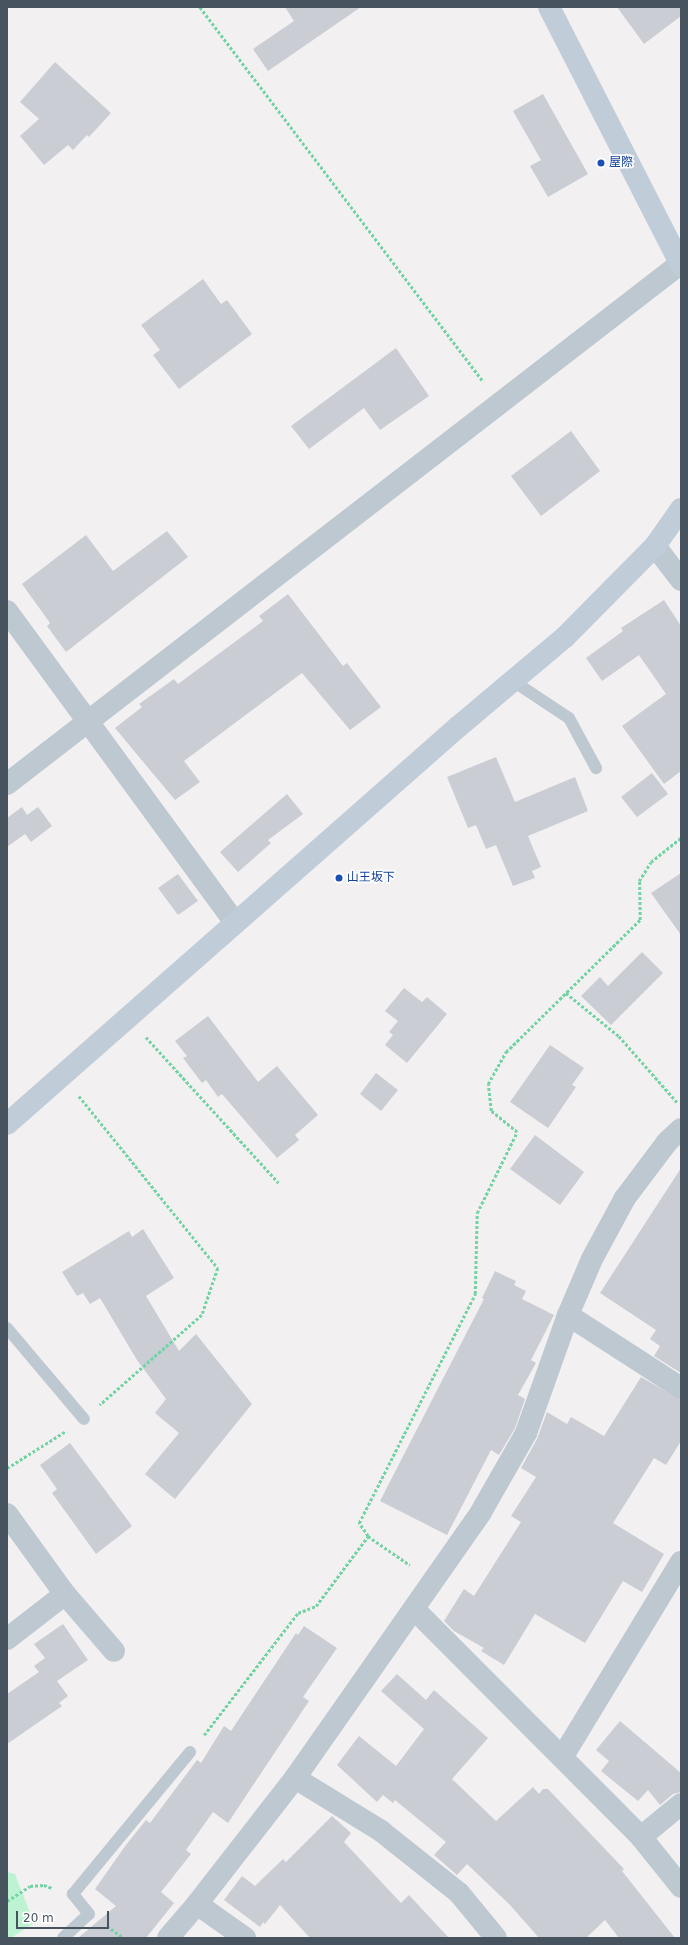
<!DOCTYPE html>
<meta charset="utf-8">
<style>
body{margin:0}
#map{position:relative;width:688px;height:1945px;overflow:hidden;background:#f3f0f1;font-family:"DejaVu Sans","Noto Sans JP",sans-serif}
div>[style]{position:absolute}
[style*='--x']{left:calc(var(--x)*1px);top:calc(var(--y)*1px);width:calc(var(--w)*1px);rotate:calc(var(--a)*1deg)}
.green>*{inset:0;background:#bdf3d2}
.building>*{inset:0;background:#cacdd3}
.path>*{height:2.5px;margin-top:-1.25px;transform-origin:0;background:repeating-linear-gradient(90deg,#72d3a3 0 3px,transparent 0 5px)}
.lane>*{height:12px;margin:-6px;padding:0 6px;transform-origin:6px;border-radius:6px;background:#bdc8d1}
.street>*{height:22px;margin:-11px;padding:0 11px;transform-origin:11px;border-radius:11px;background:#bdc8d1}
.secondary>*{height:22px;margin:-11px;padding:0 11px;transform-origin:11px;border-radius:11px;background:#c0ccd8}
.dots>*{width:11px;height:11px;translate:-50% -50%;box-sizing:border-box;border:2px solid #fff;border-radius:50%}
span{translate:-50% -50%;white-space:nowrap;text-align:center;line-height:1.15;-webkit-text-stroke:3px #fff;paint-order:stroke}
.transit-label{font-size:12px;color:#164399}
.left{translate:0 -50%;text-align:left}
.frame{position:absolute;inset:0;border:8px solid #475460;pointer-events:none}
.scale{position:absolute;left:16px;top:1911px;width:93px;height:18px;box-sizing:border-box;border:2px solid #475460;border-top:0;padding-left:5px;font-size:12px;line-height:14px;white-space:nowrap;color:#475460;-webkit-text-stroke:3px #fff;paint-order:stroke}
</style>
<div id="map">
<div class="green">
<div style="clip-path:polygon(7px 1872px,15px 1874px,34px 1923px,11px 1938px,7px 1938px)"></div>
</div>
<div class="building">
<div style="clip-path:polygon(285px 7px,361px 7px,268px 71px,253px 49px,294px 21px)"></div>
<div style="clip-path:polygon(617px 7px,681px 7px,681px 16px,644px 44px)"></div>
<div style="clip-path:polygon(55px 62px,111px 113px,89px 137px,87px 135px,73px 150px,68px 145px,44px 165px,20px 136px,39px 119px,20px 102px)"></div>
<div style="clip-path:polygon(543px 94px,588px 174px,548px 197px,530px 166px,541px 160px,513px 111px)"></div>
<div style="clip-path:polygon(203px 279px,221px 304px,227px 300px,252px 334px,179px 389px,153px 355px,160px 350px,141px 325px)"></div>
<div style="clip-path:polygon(396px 348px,429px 396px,380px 430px,364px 408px,309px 449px,291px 426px)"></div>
<div style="clip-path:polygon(571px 431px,600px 471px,541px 516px,511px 476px)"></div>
<div style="clip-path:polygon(167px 531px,188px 557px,66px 652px,47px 626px,50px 623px,22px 584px,86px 535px,113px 571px)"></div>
<div style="clip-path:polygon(288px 594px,343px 666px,347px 663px,381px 707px,350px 730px,302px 673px,184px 761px,200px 782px,175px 800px,115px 728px,142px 707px,139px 704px,174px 679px,178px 684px,263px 621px,259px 616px)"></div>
<div style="clip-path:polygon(664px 600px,681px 626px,681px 771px,664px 784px,622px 726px,666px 694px,639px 655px,602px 681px,586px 658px,623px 631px,621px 628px)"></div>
<div style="clip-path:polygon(496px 757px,515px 802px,575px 777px,588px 811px,528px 836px,541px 867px,532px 871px,535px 878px,513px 886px,496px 845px,486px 849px,476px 825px,468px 828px,447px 777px)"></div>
<div style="clip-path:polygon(652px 773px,668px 794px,637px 817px,621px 797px)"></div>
<div style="clip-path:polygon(287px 794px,303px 814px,268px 840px,271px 843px,238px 872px,220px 852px)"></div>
<div style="clip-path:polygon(22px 807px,27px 815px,38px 807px,52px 826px,31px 842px,25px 834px,7px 847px,7px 818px)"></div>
<div style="clip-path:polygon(681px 873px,681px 935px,651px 893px)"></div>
<div style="clip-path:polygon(178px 874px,198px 901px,178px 915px,158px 888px)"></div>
<div style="clip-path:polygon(642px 952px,663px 973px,611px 1025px,581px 996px,600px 977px,608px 986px)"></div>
<div style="clip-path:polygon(404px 988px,422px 1002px,427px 997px,447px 1014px,407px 1063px,385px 1045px,393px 1035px,389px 1032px,398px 1021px,385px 1011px)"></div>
<div style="clip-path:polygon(208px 1016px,258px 1082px,277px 1066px,318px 1115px,295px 1135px,299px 1140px,277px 1158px,222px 1094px,218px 1097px,206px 1080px,202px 1083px,183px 1058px,187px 1056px,175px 1041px)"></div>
<div style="clip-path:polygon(550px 1045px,584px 1068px,572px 1085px,576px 1087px,548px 1128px,510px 1102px)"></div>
<div style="clip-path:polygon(376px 1073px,398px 1090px,381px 1111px,360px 1094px)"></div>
<div style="clip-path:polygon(535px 1135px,584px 1172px,560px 1205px,510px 1169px)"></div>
<div style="clip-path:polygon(681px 1168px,681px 1373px,654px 1356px,660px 1346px,650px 1339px,656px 1330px,600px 1293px)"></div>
<div style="clip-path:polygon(143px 1229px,174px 1278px,146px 1296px,179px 1351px,196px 1334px,252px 1404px,175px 1499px,145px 1474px,179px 1433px,155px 1413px,166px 1399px,137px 1360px,100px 1298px,90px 1304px,83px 1293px,77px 1296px,62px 1272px,129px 1231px,132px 1237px)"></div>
<div style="clip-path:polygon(495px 1271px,516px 1281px,514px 1285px,526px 1291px,522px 1299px,554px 1315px,531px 1360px,536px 1363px,518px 1395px,525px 1399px,515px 1428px,499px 1455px,491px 1450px,447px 1535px,380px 1501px,484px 1299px,482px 1298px)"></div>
<div style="clip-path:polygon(641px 1377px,681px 1400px,681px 1441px,666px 1465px,654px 1458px,613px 1523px,664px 1554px,642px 1592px,623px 1581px,585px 1643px,535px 1614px,504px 1665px,481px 1651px,484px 1648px,454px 1631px,444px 1621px,464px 1589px,474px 1596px,521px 1522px,511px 1516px,536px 1477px,521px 1468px,537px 1439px,547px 1412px,567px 1424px,571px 1417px,604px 1436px)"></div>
<div style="clip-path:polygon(70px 1443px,132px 1526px,96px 1554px,52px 1493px,57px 1489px,40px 1465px)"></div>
<div style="clip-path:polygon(63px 1624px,88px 1660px,57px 1681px,68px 1696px,59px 1703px,62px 1706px,7px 1744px,7px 1694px,39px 1672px,34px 1666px,45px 1658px,34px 1644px)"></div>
<div style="clip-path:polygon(304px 1626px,337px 1648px,303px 1697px,309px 1701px,228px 1823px,213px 1812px,186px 1850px,191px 1854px,161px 1892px,174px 1903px,146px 1938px,78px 1938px,116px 1906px,95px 1889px,126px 1845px,146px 1820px,150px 1823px,197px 1760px,201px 1763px,224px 1726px,231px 1731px,296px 1633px,298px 1635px)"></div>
<div style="clip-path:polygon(397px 1674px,426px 1700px,434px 1690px,488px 1738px,452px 1779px,496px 1821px,533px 1787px,539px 1794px,543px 1789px,548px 1789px,624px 1869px,622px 1871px,675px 1938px,619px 1938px,605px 1920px,586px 1938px,539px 1938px,510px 1905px,467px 1864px,457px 1875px,434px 1855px,446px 1842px,395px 1800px,393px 1803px,383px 1795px,377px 1802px,337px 1765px,359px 1736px,396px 1766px,424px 1729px,381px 1691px)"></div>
<div style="clip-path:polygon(620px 1721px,681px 1773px,681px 1792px,673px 1794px,660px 1805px,648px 1790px,638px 1801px,601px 1771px,609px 1761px,596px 1750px)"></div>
<div style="clip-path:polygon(332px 1816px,351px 1833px,344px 1842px,401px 1903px,409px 1895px,449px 1938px,310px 1938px,280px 1905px,265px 1924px,263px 1922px,260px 1927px,224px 1900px,242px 1876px,255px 1886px,283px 1859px,286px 1862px)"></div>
</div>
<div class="path">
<div style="--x:200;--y:7;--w:470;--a:52.9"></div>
<div style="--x:566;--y:993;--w:68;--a:39.1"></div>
<div style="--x:619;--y:1036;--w:88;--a:48.7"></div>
<div style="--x:146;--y:1037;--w:197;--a:47.7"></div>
<div style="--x:79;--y:1096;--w:221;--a:51.1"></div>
<div style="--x:218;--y:1268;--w:50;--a:108.8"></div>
<div style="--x:202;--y:1315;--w:136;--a:138.6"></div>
<div style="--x:7;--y:1468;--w:70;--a:-32.1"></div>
<div style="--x:368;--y:1536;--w:51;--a:34.6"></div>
<div style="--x:204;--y:1735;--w:154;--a:-52.4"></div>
<div style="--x:298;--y:1613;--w:19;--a:-21"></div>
<div style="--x:316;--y:1606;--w:87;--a:-53.4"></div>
<div style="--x:368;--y:1536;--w:16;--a:-125"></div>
<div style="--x:359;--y:1523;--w:257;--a:-63.1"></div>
<div style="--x:475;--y:1294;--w:81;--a:-88.6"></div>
<div style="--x:477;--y:1213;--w:90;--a:-63.7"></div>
<div style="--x:517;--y:1132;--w:33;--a:-141"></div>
<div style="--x:491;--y:1111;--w:27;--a:-96"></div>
<div style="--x:488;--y:1084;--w:37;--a:-61"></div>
<div style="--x:506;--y:1052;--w:188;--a:-44.6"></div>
<div style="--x:640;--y:920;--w:39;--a:-91"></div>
<div style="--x:639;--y:881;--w:22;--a:-58"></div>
<div style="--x:651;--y:862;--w:38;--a:-39"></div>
<div style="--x:7;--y:1901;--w:27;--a:-33"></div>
<div style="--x:30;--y:1886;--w:14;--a:-4"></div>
<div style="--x:44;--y:1885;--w:9;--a:21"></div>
<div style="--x:107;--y:1926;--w:21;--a:35"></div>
</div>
<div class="lane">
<div style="--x:513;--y:681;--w:67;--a:33.5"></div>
<div style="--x:569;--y:718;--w:57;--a:61.6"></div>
<div style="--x:7;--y:1328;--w:119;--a:49.8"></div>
<div style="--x:63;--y:1938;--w:35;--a:-43"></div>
<div style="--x:89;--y:1914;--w:26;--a:-129"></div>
<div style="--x:73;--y:1894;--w:184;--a:-50.5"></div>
</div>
<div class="street">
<div style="--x:655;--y:546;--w:43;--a:52.6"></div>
<div style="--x:7;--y:611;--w:386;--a:53.8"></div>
<div style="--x:7;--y:784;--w:850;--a:-37.69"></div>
<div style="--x:568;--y:1315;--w:135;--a:32.9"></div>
<div style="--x:7;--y:1514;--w:99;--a:54.1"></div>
<div style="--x:65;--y:1594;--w:75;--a:49.3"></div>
<div style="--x:415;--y:1610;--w:320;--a:45.1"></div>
<div style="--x:641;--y:1837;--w:64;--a:51.3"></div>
<div style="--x:7;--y:1639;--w:73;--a:-37.8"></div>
<div style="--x:563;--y:1756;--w:227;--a:-58.7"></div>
<div style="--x:295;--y:1778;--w:101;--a:31.6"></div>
<div style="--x:381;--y:1831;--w:100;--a:38.5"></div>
<div style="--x:459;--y:1893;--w:58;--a:50.6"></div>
<div style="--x:641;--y:1837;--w:52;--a:-39.5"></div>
<div style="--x:197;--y:1904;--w:59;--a:35.3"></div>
<div style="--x:168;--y:1938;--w:45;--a:-49.5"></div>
<div style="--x:197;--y:1904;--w:160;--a:-52.1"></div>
<div style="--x:295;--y:1778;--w:325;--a:-55"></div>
<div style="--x:481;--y:1512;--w:91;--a:-60.3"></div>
<div style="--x:526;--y:1433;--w:125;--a:-70.4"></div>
<div style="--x:568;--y:1315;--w:61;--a:-66.8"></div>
<div style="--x:592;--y:1259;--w:69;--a:-61.6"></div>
<div style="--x:625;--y:1198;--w:70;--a:-53.1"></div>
<div style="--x:667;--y:1142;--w:19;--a:-43"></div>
</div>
<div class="secondary">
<div style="--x:549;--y:7;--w:290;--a:62.9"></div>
<div style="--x:7;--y:1124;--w:601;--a:-41.36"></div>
<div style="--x:458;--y:727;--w:140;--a:-40.1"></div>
<div style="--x:565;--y:637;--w:128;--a:-45.3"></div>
<div style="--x:655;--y:546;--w:45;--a:-54.9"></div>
</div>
<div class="dots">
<div style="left:601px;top:163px;background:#1a4fb4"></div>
<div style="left:339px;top:878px;background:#1a4fb4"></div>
</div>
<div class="transit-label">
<span class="left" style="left:609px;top:163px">屋際</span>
<span class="left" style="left:347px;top:878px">山王坂下</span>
</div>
<div class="frame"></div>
<div class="scale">20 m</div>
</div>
